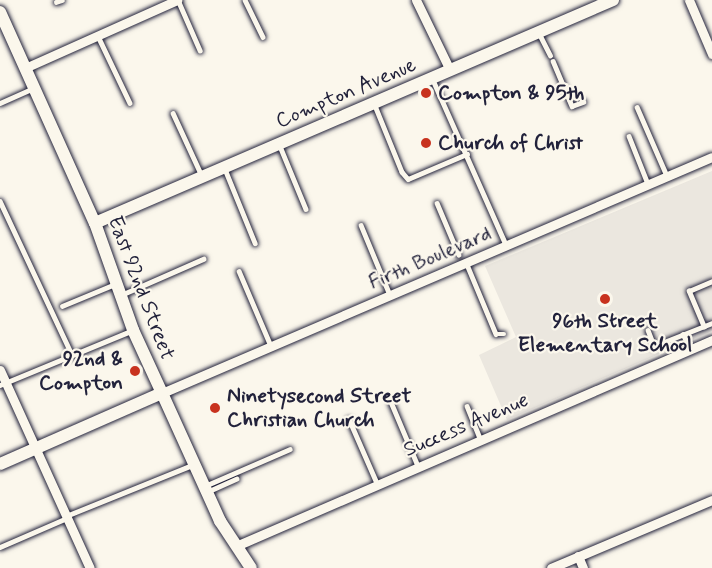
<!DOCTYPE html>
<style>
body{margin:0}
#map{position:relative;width:712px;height:568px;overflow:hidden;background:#fbf7ec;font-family:Mynerve,sans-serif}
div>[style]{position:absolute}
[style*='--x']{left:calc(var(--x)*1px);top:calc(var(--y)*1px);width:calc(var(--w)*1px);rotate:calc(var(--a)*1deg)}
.built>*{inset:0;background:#ebe7df}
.roads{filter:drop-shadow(0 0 2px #22223b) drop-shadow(0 0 2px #22223b)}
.lane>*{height:4.5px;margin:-2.25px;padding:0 2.25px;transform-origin:2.25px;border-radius:2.25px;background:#fbf7ec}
.street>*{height:9px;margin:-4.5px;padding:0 4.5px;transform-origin:4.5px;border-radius:4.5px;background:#fbf7ec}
.secondary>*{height:12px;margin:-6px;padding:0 6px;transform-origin:6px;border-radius:6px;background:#fbf7ec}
.dots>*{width:16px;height:16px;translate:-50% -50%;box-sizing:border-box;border:3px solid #fbf7ec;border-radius:50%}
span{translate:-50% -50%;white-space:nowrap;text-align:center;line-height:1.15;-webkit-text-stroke:4.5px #fbf7ec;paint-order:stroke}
.street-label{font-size:21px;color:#22223b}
.poi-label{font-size:21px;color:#22223b;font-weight:700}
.left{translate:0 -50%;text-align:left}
.right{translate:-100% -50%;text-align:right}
</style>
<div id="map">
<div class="built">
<div style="clip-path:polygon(712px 171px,712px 331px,507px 420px,479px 355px,516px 337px,485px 266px)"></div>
</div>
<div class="roads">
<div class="lane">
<div style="--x:178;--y:0;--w:55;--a:66.3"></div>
<div style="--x:245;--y:0;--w:41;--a:64.1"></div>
<div style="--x:56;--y:2;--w:6;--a:-18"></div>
<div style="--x:539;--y:33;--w:25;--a:63"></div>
<div style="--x:98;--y:36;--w:74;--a:64.5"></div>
<div style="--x:553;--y:61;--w:49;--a:67.1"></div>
<div style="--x:572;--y:106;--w:12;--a:-20"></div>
<div style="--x:433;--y:80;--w:180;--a:66.1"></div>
<div style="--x:0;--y:103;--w:37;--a:-24"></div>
<div style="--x:374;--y:103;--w:74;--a:67.9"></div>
<div style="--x:402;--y:172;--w:9;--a:49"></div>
<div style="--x:408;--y:179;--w:64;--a:-23"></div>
<div style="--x:637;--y:107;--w:75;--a:66.5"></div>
<div style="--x:173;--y:113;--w:69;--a:65.3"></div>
<div style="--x:629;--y:136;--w:52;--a:68.4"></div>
<div style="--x:280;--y:146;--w:68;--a:67.6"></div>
<div style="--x:225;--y:169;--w:80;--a:67.9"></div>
<div style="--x:0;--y:201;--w:170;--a:64.9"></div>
<div style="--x:437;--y:203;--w:56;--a:67.1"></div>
<div style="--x:361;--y:225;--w:76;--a:67.5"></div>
<div style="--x:466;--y:262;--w:78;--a:67.4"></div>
<div style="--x:496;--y:334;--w:8;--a:0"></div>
<div style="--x:239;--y:271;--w:82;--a:66.9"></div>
<div style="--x:121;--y:295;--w:90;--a:-23.7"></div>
<div style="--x:62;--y:306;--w:57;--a:-22.5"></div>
<div style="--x:704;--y:327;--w:39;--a:-113"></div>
<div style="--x:689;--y:291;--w:25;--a:-23"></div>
<div style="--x:648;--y:330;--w:17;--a:69"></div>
<div style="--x:654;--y:346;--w:62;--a:-21.6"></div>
<div style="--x:683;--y:334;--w:16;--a:63"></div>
<div style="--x:0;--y:385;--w:142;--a:-22.4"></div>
<div style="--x:391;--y:402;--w:69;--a:67.1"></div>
<div style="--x:467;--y:406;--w:35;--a:68"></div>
<div style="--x:349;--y:419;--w:70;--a:66.4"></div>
<div style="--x:207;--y:485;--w:90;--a:-23.4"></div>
<div style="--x:209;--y:491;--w:30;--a:-24"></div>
<div style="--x:66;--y:516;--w:136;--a:-22"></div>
<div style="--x:0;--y:547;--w:73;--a:-23.4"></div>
</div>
<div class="street">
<div style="--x:416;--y:0;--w:78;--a:64.1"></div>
<div style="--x:689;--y:0;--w:59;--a:66.9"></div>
<div style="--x:25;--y:68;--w:167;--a:-24.1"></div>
<div style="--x:0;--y:370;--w:217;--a:65.6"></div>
<div style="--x:162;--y:393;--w:598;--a:-23.22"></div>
<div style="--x:236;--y:546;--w:519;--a:-23.4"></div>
<div style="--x:578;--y:556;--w:13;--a:67"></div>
<div style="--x:551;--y:568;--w:175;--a:-22.9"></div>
</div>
<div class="secondary">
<div style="--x:0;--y:12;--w:231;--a:65.8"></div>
<div style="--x:95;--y:223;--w:114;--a:70.4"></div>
<div style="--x:133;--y:330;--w:69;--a:65.3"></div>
<div style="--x:162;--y:393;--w:141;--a:65.6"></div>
<div style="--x:220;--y:521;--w:56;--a:56.6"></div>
<div style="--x:95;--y:223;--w:564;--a:-23.29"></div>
<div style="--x:0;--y:464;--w:177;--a:-23.7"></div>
</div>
</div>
<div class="dots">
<div style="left:426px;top:93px;background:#c8321e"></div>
<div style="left:426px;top:143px;background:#c8321e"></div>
<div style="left:605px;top:299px;background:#c8321e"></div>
<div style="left:135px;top:371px;background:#c8321e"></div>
<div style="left:215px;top:408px;background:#c8321e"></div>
</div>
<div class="street-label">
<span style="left:346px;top:93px;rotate:-23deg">Compton Avenue</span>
<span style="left:430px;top:258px;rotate:-23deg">Firth Boulevard</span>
<span style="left:141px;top:288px;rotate:69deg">East 92nd Street</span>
<span style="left:466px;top:425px;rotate:-23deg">Success Avenue</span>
</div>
<div class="poi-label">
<span class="left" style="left:438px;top:93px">Compton &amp; 95th</span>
<span class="left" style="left:438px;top:143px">Church of Christ</span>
<span style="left:605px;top:333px">96th Street<br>Elementary School</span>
<span class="right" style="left:123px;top:371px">92nd &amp;<br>Compton</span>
<span class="left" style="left:227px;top:408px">Ninetysecond Street<br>Christian Church</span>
</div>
</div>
